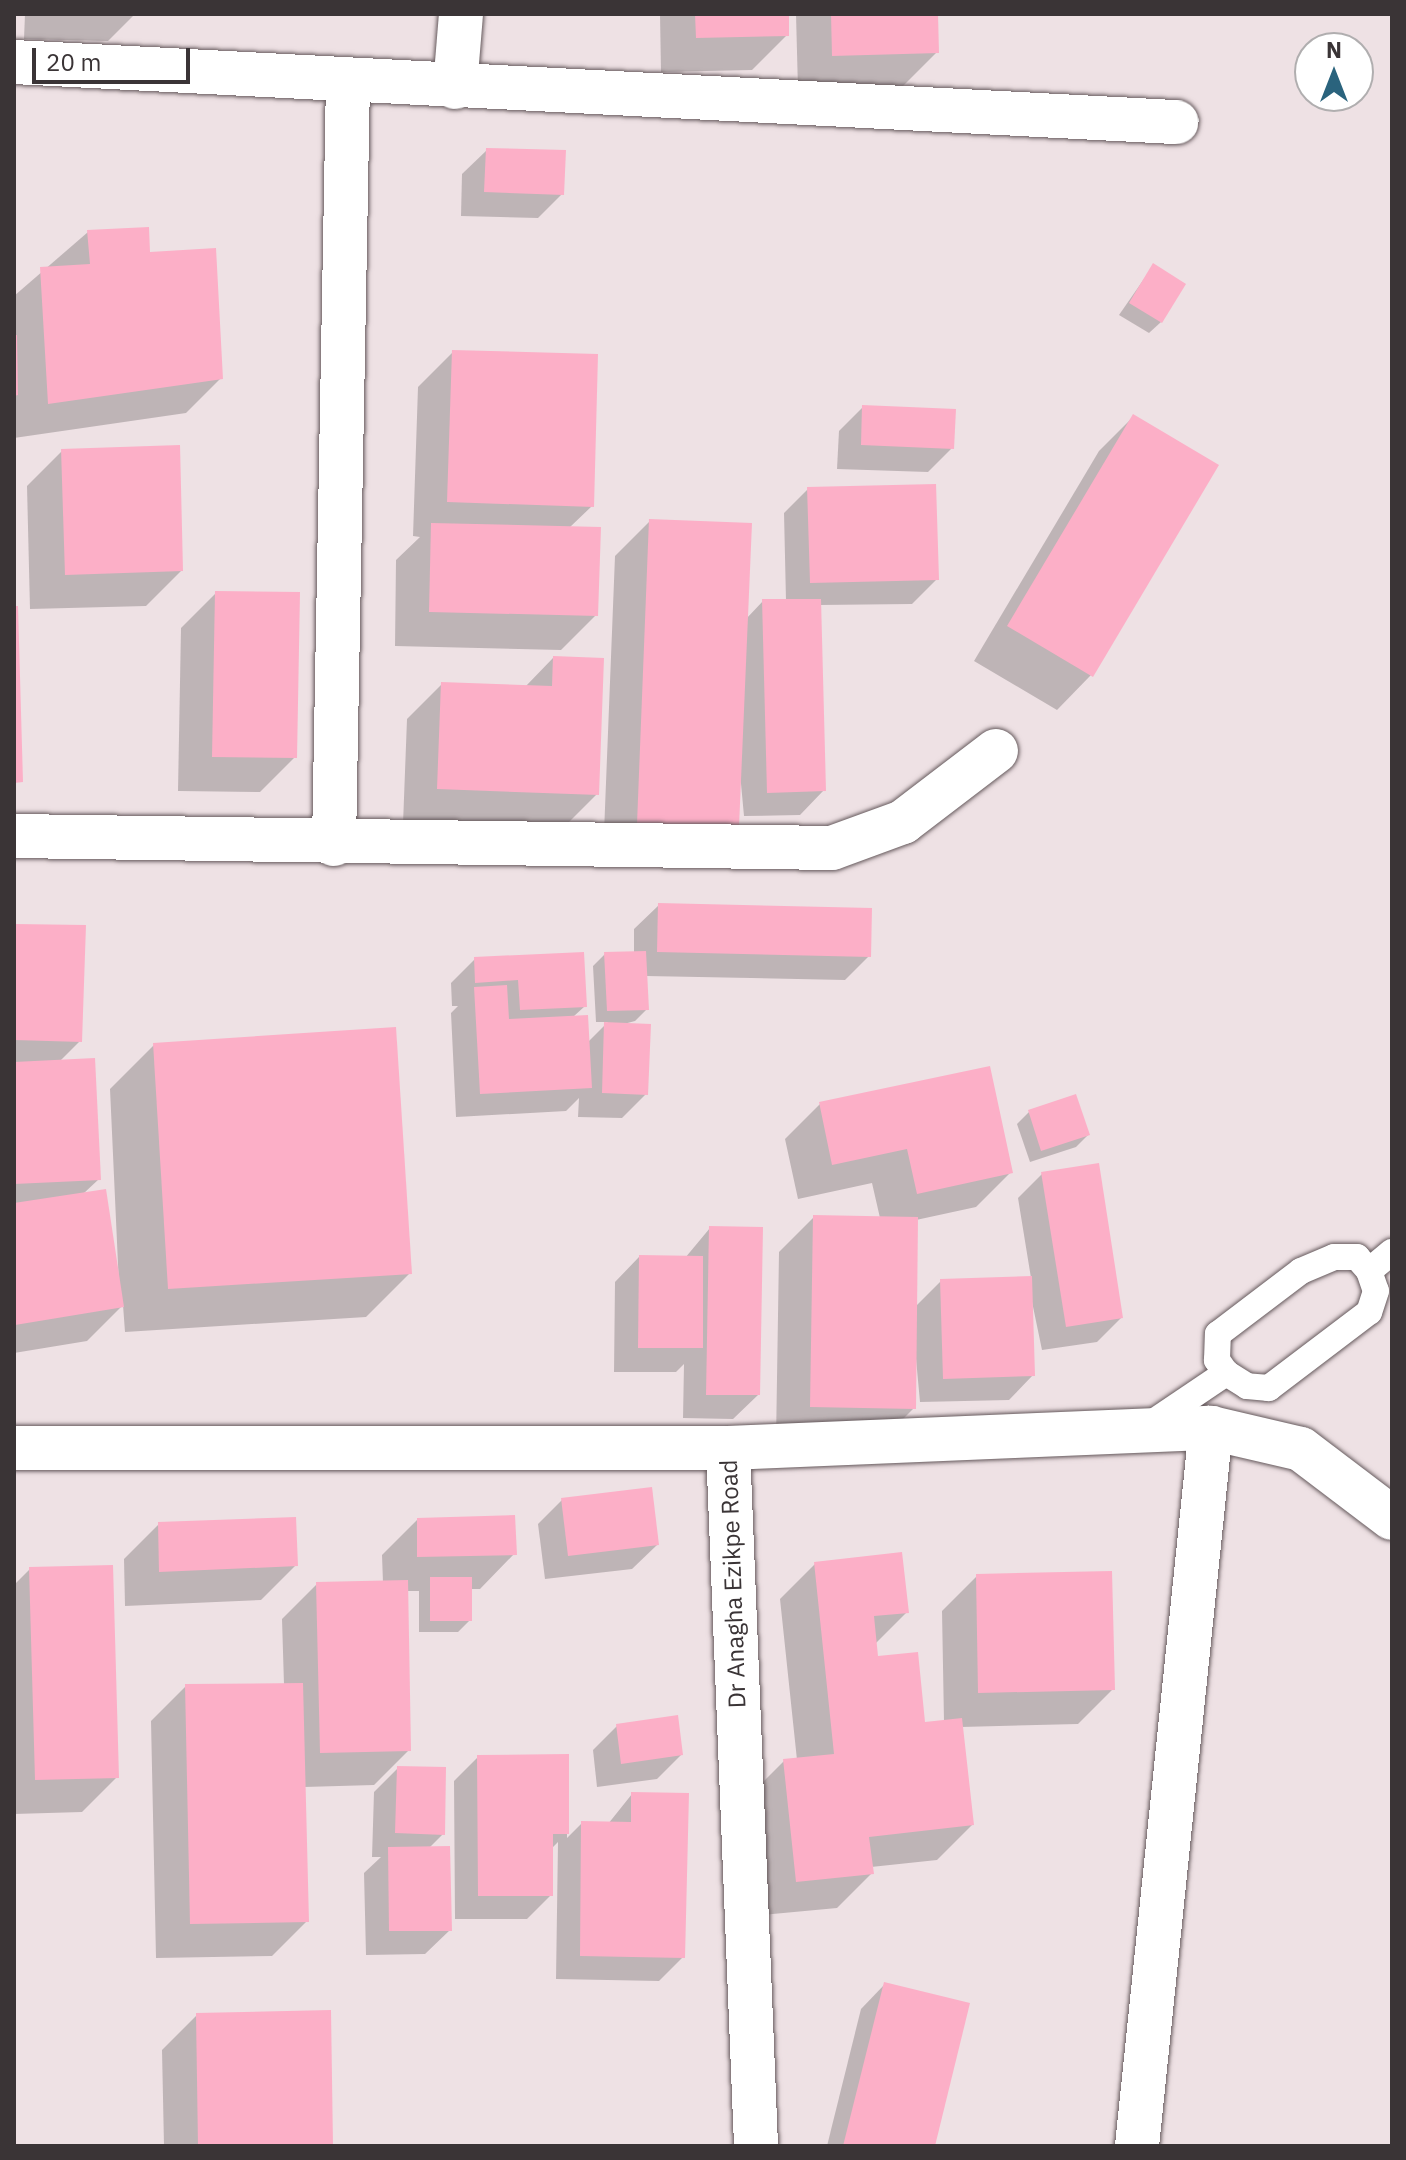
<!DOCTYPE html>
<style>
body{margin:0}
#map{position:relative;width:1406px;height:2160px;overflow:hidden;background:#eee1e4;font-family:"IBM Plex Sans",sans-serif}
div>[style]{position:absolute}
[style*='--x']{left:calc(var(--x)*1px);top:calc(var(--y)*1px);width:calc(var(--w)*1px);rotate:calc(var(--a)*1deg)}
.shadow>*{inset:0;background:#0003}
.building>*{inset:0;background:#fcafc7}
.roads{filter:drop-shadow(0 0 2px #65595c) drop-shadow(0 0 2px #65595c)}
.service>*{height:26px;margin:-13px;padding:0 13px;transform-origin:13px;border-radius:13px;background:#fff}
.minor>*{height:44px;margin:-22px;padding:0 22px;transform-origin:22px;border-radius:22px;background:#fff}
.tertiary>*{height:44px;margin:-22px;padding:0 22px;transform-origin:22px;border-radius:22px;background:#fff}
span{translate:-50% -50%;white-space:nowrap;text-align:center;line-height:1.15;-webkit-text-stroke:6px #fff;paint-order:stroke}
.street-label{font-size:24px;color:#3a3436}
.frame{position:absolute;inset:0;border:16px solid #3a3436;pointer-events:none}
.north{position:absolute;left:1294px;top:32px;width:80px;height:80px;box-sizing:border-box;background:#fff;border:2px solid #b0aeaf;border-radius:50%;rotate:0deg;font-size:22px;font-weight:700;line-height:32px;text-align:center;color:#3a3436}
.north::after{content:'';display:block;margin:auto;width:28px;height:36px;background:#2a637d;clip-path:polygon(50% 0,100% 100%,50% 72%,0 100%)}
.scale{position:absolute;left:32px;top:48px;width:158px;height:36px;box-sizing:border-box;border:4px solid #3a3436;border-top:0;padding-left:10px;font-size:24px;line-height:28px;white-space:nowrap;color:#3a3436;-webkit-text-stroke:6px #fff;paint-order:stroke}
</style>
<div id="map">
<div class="shadow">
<div style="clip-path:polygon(25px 14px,135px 14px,108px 41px,24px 39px)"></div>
<div style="clip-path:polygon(660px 14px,787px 14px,787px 35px,752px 70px,661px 72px)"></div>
<div style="clip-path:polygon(796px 14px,936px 14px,937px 52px,902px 87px,798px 90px)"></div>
<div style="clip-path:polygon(487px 150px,562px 194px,538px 218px,461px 216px,462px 174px)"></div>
<div style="clip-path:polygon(88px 232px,148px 254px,221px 378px,186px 413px,14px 438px,14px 296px)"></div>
<div style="clip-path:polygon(1153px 266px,1161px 322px,1149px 333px,1119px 315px)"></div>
<div style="clip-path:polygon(453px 352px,592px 506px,569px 528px,596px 615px,561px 650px,395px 646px,396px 560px,420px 537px,413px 536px,418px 387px)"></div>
<div style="clip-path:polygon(863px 407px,952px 448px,928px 472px,837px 469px,839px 431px)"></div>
<div style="clip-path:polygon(1134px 416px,1091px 675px,1057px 710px,974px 661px,1099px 451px)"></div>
<div style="clip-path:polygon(62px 451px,181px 571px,146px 606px,30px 609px,27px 486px)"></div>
<div style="clip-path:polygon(808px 489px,937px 579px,912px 604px,819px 605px,824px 790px,800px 815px,744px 816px,740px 773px,603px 858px,615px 556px,650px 521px,746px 619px,763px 601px,786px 601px,784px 513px)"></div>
<div style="clip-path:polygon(216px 593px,295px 757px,260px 792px,178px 791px,181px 628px)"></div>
<div style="clip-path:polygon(553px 658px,597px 794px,562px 829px,403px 824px,407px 719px,442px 684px,525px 687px)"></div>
<div style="clip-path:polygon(659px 905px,869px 956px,845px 980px,646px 976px,647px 1009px,635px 1021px,620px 1025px,646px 1094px,622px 1118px,578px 1117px,579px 1098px,566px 1111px,456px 1117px,451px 1013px,458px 1006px,452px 1006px,451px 983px,475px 959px,585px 1006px,573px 1017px,588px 1042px,608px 1022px,596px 1022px,593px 966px,605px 954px,634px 953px,634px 929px)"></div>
<div style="clip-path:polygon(14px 926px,80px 1041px,59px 1062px,99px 1179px,83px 1194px,119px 1286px,110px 1089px,154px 1045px,410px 1273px,366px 1317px,125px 1332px,123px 1305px,87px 1341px,14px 1353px)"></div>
<div style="clip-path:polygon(820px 1104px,1011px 1172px,976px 1207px,916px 1220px,915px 1307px,941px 1281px,1031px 1278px,1018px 1198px,1042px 1174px,1121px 1318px,1097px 1342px,1042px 1350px,1031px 1297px,1033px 1375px,1009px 1400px,920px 1402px,915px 1348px,914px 1408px,879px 1443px,776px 1441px,779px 1252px,814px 1217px,880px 1218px,872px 1183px,798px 1199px,785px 1139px)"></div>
<div style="clip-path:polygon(1029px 1112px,1088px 1135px,1076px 1147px,1030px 1162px,1017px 1124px)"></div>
<div style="clip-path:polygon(710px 1228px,758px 1395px,733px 1419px,683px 1418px,684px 1364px,676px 1372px,614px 1372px,615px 1282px,639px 1257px,685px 1258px)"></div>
<div style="clip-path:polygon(562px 1500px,657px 1545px,632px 1569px,545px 1579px,538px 1524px)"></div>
<div style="clip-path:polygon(417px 1520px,514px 1554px,480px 1589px,470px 1589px,470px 1620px,458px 1632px,419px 1632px,419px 1591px,406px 1591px,409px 1750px,374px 1785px,304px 1787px,307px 1921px,272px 1956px,156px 1958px,151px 1721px,186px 1686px,284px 1685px,282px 1619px,317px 1584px,383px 1583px,382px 1555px)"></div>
<div style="clip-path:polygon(159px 1524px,296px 1565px,261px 1600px,125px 1606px,124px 1559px)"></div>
<div style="clip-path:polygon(815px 1564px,907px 1612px,875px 1644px,876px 1659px,923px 1724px,944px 1722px,942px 1611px,977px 1576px,1113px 1689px,1078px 1724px,961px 1727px,972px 1825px,937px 1860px,871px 1867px,872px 1873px,837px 1908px,761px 1915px,749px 1796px,784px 1761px,797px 1760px,780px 1599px)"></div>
<div style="clip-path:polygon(30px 1569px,117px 1777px,82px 1812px,14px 1814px,14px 1585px)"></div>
<div style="clip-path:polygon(617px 1726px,681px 1755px,657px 1779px,597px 1787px,593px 1750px)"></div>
<div style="clip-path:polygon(567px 1756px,567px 1838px,582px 1823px,608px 1824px,632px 1794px,683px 1957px,659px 1981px,556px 1979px,558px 1842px,551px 1849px,551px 1895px,527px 1919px,455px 1919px,454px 1781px,478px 1757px)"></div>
<div style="clip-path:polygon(398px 1768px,443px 1834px,429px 1848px,450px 1930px,425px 1954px,366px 1955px,364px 1873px,381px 1857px,372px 1857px,374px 1792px)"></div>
<div style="clip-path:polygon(885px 1984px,933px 2146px,827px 2146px,861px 2009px)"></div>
<div style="clip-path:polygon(197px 2015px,331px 2146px,164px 2146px,162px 2050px)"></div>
</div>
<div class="building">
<div style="clip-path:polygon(695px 14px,789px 14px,789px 36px,696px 38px)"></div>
<div style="clip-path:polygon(831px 14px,938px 14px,939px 53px,832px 56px)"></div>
<div style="clip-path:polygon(486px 148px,566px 150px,564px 195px,484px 192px)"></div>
<div style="clip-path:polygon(149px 227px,150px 252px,216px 248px,223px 379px,48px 404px,40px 267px,90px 264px,87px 230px)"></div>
<div style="clip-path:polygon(1153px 263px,1186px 284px,1162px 323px,1129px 303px)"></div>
<div style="clip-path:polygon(14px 335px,17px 335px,18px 395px,14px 396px)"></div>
<div style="clip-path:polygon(452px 350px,598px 354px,594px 507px,447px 502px)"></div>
<div style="clip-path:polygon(862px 405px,956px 409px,954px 449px,861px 445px)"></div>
<div style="clip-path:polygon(1133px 414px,1219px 465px,1093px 677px,1007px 626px)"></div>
<div style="clip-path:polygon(180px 445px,183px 571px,65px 575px,61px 449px)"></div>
<div style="clip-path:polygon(936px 484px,939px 580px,810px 583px,807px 487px)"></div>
<div style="clip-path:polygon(649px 519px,752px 523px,739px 827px,637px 824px)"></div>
<div style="clip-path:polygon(431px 523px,601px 527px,598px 616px,429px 612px)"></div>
<div style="clip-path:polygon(215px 591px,300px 592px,297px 758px,212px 757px)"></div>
<div style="clip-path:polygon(762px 599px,821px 599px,826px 791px,767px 793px)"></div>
<div style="clip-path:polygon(14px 606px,18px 606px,23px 782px,14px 783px)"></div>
<div style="clip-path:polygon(553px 656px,604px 658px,599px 795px,437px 789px,441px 682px,552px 686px)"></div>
<div style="clip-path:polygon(658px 903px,872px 908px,871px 957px,657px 952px)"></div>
<div style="clip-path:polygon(14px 924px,86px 925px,82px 1042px,14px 1040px)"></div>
<div style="clip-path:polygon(646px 951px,649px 1010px,607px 1011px,604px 952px)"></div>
<div style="clip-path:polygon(584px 952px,587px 1007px,520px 1010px,518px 980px,475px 983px,474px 957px)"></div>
<div style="clip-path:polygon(507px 985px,509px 1019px,588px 1015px,592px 1088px,480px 1094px,474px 987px)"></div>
<div style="clip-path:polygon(604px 1022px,651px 1024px,648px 1095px,602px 1093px)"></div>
<div style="clip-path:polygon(396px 1027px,412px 1274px,168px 1289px,153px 1043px)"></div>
<div style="clip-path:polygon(95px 1058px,101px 1180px,14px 1184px,14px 1062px)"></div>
<div style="clip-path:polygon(990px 1066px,1013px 1173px,917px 1194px,907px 1149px,832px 1165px,819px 1102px)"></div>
<div style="clip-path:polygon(1076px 1094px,1090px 1135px,1041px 1151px,1028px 1110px)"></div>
<div style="clip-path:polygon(1099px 1163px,1123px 1318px,1066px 1327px,1041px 1172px)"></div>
<div style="clip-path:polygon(106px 1189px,124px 1307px,15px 1325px,14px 1203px)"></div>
<div style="clip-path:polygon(813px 1215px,918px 1217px,916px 1409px,810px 1407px)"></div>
<div style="clip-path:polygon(709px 1226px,763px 1227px,760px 1395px,706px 1395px)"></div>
<div style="clip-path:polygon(639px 1255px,703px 1256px,703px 1348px,638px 1348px)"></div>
<div style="clip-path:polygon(1032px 1276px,1035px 1376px,943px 1379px,940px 1279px)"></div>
<div style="clip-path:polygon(652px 1487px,659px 1545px,568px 1556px,561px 1498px)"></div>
<div style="clip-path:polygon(515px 1515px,517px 1555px,417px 1557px,417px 1518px)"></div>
<div style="clip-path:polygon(296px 1517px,298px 1566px,159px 1572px,158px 1522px)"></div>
<div style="clip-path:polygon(902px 1552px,909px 1613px,874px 1616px,878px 1656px,918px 1652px,925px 1722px,962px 1718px,974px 1825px,869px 1837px,874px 1874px,796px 1882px,783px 1759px,834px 1754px,814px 1562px)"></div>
<div style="clip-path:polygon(113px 1565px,119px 1778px,35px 1780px,29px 1567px)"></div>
<div style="clip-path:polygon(1112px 1571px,1115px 1690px,978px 1693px,976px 1574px)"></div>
<div style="clip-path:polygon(430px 1577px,472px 1577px,472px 1621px,430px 1621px)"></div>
<div style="clip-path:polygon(408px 1580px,411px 1751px,320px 1753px,316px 1582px)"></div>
<div style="clip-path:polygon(303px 1683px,309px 1922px,190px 1924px,185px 1684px)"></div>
<div style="clip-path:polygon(678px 1715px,683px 1755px,621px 1764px,616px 1724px)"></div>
<div style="clip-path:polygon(569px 1754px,569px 1834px,553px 1834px,553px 1896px,478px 1896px,477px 1755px)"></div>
<div style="clip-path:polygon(397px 1766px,446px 1767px,445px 1835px,395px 1833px)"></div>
<div style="clip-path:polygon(631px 1792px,689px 1793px,685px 1958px,580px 1956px,581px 1821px,631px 1822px)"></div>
<div style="clip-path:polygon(450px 1846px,452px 1931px,389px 1931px,388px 1847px)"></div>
<div style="clip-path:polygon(884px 1982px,970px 2003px,935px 2146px,843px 2146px)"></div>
<div style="clip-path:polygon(331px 2010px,333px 2146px,198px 2146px,196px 2013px)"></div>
</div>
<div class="roads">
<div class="service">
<div style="--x:1334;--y:1257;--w:23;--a:0"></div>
<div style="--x:1357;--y:1257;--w:18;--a:49"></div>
<div style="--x:1369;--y:1271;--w:21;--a:71"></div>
<div style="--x:1376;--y:1291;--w:22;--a:108"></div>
<div style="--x:1369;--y:1312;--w:126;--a:142.8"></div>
<div style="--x:1269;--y:1388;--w:22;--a:-175"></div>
<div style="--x:1247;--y:1386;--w:25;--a:-148"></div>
<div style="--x:1226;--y:1373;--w:16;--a:-125"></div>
<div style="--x:1217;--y:1360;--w:26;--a:-88"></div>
<div style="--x:1218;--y:1334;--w:104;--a:-37.2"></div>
<div style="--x:1301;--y:1271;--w:36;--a:-23"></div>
<div style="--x:1369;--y:1271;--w:30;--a:-40"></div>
<div style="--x:1146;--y:1427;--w:97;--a:-34"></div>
</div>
<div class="minor">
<div style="--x:14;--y:62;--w:1164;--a:2.96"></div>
<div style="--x:455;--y:87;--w:73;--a:-85.3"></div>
<div style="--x:14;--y:836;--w:818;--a:0.84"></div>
<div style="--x:832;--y:848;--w:76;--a:-20.1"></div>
<div style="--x:903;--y:822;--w:117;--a:-37.4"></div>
<div style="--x:334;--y:844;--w:763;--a:-88.95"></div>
<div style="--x:728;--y:1448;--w:483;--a:-2.4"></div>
<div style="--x:1211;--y:1428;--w:92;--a:13.1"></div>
<div style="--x:1301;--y:1449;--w:114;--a:37.2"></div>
<div style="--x:1137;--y:2146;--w:722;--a:-84.12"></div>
</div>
<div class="tertiary">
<div style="--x:14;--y:1448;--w:714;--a:0"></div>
<div style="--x:728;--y:1448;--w:699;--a:87.7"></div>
</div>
</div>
<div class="street-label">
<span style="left:733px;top:1584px;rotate:-92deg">Dr Anagha Ezikpe Road</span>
</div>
<div class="frame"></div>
<div class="north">N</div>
<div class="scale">20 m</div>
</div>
